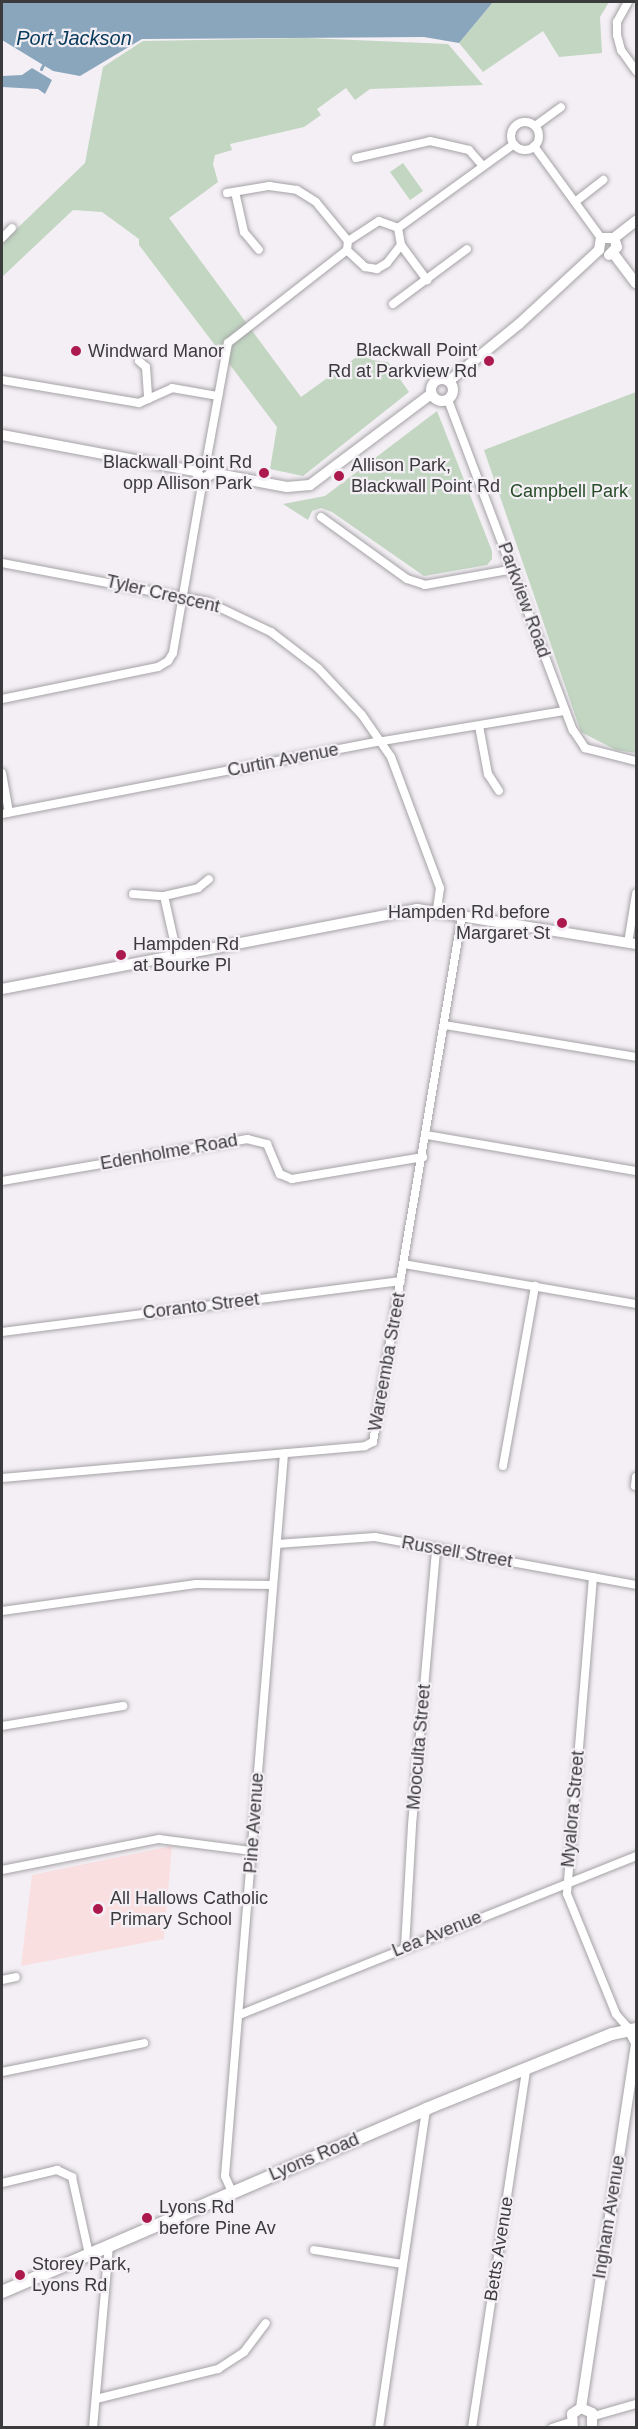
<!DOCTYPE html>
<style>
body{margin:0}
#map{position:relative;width:638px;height:2429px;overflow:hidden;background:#f3eff4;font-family:Arial,sans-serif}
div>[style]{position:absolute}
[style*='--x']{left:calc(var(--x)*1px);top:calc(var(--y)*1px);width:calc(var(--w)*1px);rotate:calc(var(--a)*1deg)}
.education>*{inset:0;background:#fadfe1}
.green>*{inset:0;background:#c2d6c2}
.water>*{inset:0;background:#8aa6bd}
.stream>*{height:3px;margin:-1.5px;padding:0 1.5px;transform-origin:1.5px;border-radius:1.5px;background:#8aa6bd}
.roads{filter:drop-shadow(0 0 2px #a5a2a6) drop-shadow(0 0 2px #a5a2a6)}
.street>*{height:8px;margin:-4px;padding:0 4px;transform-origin:4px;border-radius:4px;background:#fff}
.street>.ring{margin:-4px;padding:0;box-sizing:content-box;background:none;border:8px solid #fff;border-radius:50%}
.secondary>*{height:10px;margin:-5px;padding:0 5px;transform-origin:5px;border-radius:5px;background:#fff}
.secondary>.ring{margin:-5px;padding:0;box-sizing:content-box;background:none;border:10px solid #fff;border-radius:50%}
.primary>*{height:12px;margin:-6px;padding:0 6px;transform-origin:6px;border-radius:6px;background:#fff}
.dots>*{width:16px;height:16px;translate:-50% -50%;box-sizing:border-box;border:3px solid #f3eff4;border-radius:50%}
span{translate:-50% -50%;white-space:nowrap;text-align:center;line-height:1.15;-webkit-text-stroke:4.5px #f3eff4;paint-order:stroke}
.poi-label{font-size:18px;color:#3b3a3c}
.left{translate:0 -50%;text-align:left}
.right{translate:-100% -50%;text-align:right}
.park-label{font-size:18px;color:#264d28}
.street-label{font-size:18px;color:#3b3a3c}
.water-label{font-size:20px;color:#06395a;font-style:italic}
.frame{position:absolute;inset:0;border:3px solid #3b3a3c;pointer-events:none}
</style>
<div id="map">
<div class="education">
<div style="clip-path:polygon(172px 1846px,164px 1939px,21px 1966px,32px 1875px)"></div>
</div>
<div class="green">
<div style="clip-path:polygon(493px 2px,609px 2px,600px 17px,602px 53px,559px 57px,543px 31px,483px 72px,459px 43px)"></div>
<div style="clip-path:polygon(307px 38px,448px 44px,483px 85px,370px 89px,355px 100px,346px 88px,317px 109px,321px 115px,304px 127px,230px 144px,232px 150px,215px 155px,213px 164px,218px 182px,169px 218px,301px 397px,362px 353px,372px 360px,388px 362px,409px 392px,303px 476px,270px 469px,277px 427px,139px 245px,139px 239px,102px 212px,73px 210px,2px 277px,2px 243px,85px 163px,103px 67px,143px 41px)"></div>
<div style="clip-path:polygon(403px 163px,423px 191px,410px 200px,390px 172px)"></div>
<div style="clip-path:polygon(636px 392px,636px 753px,616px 750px,581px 732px,484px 450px)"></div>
<div style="clip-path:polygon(437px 411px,492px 551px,492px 559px,487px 565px,424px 576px,332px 512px,321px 508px,312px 511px,308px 520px,283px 504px,325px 496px)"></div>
</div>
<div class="water">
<div style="clip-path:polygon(2px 2px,493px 2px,459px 43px,424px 37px,142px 39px,80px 76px,53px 71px,2px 40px)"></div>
<div style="clip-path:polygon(32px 68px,52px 80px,45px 94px,38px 89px,2px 87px,2px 76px,22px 75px)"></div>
</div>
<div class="stream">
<div style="--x:41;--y:69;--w:4;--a:-63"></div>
</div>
<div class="roads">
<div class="street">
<div style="--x:628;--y:2;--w:23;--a:119"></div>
<div style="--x:617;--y:22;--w:13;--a:90"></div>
<div style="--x:617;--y:35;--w:16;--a:75"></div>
<div style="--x:621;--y:50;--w:26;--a:54"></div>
<div class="ring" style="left:511px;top:122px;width:20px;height:20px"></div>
<div style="--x:535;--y:126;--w:32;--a:-36"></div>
<div style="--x:534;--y:146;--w:114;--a:53.9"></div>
<div style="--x:356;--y:158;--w:76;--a:-12.9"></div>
<div style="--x:430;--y:141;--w:40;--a:13"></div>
<div style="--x:469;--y:150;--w:21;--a:49"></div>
<div style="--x:235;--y:192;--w:41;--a:77.3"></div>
<div style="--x:244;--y:232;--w:23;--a:50"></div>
<div style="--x:227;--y:193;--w:43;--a:-9.5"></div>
<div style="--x:269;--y:186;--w:28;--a:8"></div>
<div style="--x:297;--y:190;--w:22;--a:32"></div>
<div style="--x:316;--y:202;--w:50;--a:50.6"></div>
<div style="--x:575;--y:202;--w:36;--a:-38"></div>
<div style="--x:379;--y:221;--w:20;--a:20"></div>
<div style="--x:398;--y:228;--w:17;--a:80"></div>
<div style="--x:401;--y:245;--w:23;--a:128"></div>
<div style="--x:387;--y:263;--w:12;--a:149"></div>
<div style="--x:377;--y:269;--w:12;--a:-171"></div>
<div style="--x:365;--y:267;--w:25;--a:-137"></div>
<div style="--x:347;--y:250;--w:9;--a:-84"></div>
<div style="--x:348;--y:241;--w:37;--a:-33"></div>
<div style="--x:398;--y:228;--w:143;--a:-35.9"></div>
<div style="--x:2;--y:238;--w:14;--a:-45"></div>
<div style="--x:401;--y:245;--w:44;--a:53.4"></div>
<div style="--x:393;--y:304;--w:92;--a:-36.6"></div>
<div style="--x:139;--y:361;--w:9;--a:41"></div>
<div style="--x:146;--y:367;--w:32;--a:86"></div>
<div style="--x:2;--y:380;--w:139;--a:9.5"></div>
<div style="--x:139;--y:403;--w:36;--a:-24"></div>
<div style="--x:172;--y:388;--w:47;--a:9.9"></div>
<div style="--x:448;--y:400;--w:353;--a:69.3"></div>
<div style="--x:573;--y:730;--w:22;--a:56"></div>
<div style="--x:585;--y:748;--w:53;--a:14.3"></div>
<div style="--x:206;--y:463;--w:122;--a:-79.6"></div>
<div style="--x:228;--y:343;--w:151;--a:-38"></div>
<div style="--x:321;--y:517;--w:106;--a:35.8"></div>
<div style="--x:407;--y:579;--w:19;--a:18"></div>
<div style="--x:425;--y:585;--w:90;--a:-10.2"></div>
<div style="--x:2;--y:563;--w:210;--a:10.7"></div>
<div style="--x:208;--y:602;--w:70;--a:25.5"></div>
<div style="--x:271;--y:632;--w:59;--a:37.5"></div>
<div style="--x:318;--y:668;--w:64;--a:46.9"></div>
<div style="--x:362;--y:715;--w:51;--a:55.4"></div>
<div style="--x:391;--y:757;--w:140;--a:69.5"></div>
<div style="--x:440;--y:888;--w:22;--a:98"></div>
<div style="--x:2;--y:699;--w:159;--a:-11.6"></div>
<div style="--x:158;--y:667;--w:12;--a:-31"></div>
<div style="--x:168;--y:661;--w:9;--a:-58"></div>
<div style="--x:173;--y:653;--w:176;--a:-80.2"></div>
<div style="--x:479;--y:726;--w:49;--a:79.4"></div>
<div style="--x:488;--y:774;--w:20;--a:57"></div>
<div style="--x:2;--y:773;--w:40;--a:80"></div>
<div style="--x:2;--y:814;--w:382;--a:-10.9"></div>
<div style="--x:377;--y:742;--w:190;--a:-9.4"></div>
<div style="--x:133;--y:894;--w:31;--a:4"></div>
<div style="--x:628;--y:943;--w:50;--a:-80.7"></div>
<div style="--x:177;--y:954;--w:59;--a:-102.6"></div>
<div style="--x:164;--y:896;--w:35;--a:-13"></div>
<div style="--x:198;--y:888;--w:14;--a:-39"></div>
<div style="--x:445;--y:1025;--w:194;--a:9.5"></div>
<div style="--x:427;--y:1135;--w:212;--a:9.8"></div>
<div style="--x:2;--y:1181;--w:249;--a:-9.7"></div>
<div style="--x:247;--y:1139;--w:21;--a:14"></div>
<div style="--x:267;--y:1144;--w:33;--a:67"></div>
<div style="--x:280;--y:1174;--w:13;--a:23"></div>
<div style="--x:292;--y:1179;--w:133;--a:-9.5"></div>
<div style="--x:404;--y:1264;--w:235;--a:9.8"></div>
<div style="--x:2;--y:1332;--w:402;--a:-7.3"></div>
<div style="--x:503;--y:1466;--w:183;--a:-79.9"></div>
<div style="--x:2;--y:1478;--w:364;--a:-5"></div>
<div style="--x:365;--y:1446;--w:9;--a:-27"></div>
<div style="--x:373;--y:1442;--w:534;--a:-80.41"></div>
<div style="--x:635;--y:1486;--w:9;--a:-84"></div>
<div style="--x:277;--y:1544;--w:98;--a:-4.1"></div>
<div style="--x:375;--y:1537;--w:265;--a:10.4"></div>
<div style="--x:593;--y:1577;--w:318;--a:94.7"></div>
<div style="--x:567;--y:1894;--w:130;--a:67.8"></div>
<div style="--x:616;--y:2014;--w:18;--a:49"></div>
<div style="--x:2;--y:1611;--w:196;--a:-7.9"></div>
<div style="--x:196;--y:1584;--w:77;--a:0.7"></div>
<div style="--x:2;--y:1726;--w:123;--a:-9.4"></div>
<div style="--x:2;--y:1870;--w:160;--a:-11.2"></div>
<div style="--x:159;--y:1839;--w:94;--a:7.4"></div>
<div style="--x:405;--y:1947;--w:122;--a:-86.7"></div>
<div style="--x:412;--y:1825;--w:278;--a:-85"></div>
<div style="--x:2;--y:1980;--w:14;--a:-12"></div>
<div style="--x:239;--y:2015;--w:428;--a:-21.8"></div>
<div style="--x:2;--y:2072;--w:145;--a:-11.5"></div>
<div style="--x:2;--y:2183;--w:57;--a:-13.3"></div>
<div style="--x:57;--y:2170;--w:17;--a:25"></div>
<div style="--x:72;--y:2177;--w:79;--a:77.6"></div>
<div style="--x:232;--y:2192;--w:17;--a:-114"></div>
<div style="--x:225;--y:2176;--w:725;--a:-85.33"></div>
<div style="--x:314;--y:2250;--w:89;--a:9"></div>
<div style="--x:96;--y:2399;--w:126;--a:-13.8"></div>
<div style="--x:218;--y:2369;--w:31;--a:-33"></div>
<div style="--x:244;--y:2352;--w:36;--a:-53"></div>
<div style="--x:594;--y:2416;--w:44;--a:-15.9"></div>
<div style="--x:93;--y:2428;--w:184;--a:-85"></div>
<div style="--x:379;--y:2428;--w:322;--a:-81.6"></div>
<div style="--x:472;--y:2428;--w:362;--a:-81.4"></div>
<div style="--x:552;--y:2428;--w:19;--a:-18"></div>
</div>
<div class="secondary">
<div style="--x:614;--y:238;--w:28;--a:-38"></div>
<div style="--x:599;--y:250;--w:12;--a:-81"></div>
<div style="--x:601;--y:238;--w:13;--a:0"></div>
<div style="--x:613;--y:253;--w:38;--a:53"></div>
<div style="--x:609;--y:255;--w:11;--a:-45"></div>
<div style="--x:617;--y:247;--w:9;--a:-108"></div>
<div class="ring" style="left:431px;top:379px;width:12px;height:12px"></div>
<div style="--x:449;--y:381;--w:90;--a:-39.2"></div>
<div style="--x:519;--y:324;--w:109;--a:-42.8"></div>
<div style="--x:2;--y:435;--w:196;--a:10.6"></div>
<div style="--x:195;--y:471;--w:12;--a:-42"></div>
<div style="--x:204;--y:463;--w:8;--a:23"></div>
<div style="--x:211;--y:466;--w:7;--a:82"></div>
<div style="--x:195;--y:471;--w:12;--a:48"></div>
<div style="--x:203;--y:480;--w:11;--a:-38"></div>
<div style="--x:212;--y:473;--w:76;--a:10.6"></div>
<div style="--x:287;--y:487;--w:23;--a:-5"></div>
<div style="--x:310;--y:485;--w:151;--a:-36.9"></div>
<div style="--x:2;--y:989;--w:423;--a:-10.9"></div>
<div style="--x:417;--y:909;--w:222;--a:9.1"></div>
<div style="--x:581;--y:2408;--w:369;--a:-81.4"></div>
<div style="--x:636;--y:2043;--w:17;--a:-118"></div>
<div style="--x:573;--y:2428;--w:14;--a:-94"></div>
<div style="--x:572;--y:2414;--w:11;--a:-34"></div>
<div style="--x:581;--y:2408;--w:12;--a:24"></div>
<div style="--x:592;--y:2413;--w:15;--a:90"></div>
</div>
<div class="primary">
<div style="--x:2;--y:2292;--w:462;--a:-23.3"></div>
<div style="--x:426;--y:2109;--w:201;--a:-22"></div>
<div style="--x:612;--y:2034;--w:25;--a:-12"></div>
</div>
</div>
<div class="dots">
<div style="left:76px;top:351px;background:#ac1a4d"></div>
<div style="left:489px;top:361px;background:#ac1a4d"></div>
<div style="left:264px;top:473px;background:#ac1a4d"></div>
<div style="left:339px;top:476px;background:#ac1a4d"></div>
<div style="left:562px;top:923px;background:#ac1a4d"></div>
<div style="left:121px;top:955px;background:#ac1a4d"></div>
<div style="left:98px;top:1909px;background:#ac1a4d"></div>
<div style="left:147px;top:2218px;background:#ac1a4d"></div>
<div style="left:20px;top:2275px;background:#ac1a4d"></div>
</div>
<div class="poi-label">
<span class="left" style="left:88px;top:351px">Windward Manor</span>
<span class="right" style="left:477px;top:361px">Blackwall Point<br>Rd at Parkview Rd</span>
<span class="right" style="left:252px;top:473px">Blackwall Point Rd<br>opp Allison Park</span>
<span class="left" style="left:351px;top:476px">Allison Park,<br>Blackwall Point Rd</span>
<span class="right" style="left:550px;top:923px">Hampden Rd before<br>Margaret St</span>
<span class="left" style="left:133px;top:955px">Hampden Rd<br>at Bourke Pl</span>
<span class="left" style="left:110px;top:1909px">All Hallows Catholic<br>Primary School</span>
<span class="left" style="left:159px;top:2218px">Lyons Rd<br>before Pine Av</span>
<span class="left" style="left:32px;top:2275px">Storey Park,<br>Lyons Rd</span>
</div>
<div class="park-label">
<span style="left:569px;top:491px">Campbell Park</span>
</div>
<div class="street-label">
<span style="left:163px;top:594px;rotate:13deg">Tyler Crescent</span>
<span style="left:524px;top:600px;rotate:70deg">Parkview Road</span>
<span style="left:283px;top:760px;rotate:-11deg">Curtin Avenue</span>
<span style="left:169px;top:1152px;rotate:-10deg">Edenholme Road</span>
<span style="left:201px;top:1306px;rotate:-7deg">Coranto Street</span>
<span style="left:387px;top:1362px;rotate:-80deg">Wareemba Street</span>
<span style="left:457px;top:1552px;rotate:10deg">Russell Street</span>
<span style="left:419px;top:1747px;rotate:-85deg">Mooculta Street</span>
<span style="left:573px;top:1809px;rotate:-85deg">Myalora Street</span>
<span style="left:254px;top:1823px;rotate:-86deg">Pine Avenue</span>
<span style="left:437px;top:1934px;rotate:-22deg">Lea Avenue</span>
<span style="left:314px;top:2157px;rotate:-23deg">Lyons Road</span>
<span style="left:609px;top:2217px;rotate:-81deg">Ingham Avenue</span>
<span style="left:499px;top:2249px;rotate:-81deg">Betts Avenue</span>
</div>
<div class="water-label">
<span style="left:74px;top:38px">Port Jackson</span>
</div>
<div class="frame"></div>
</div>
